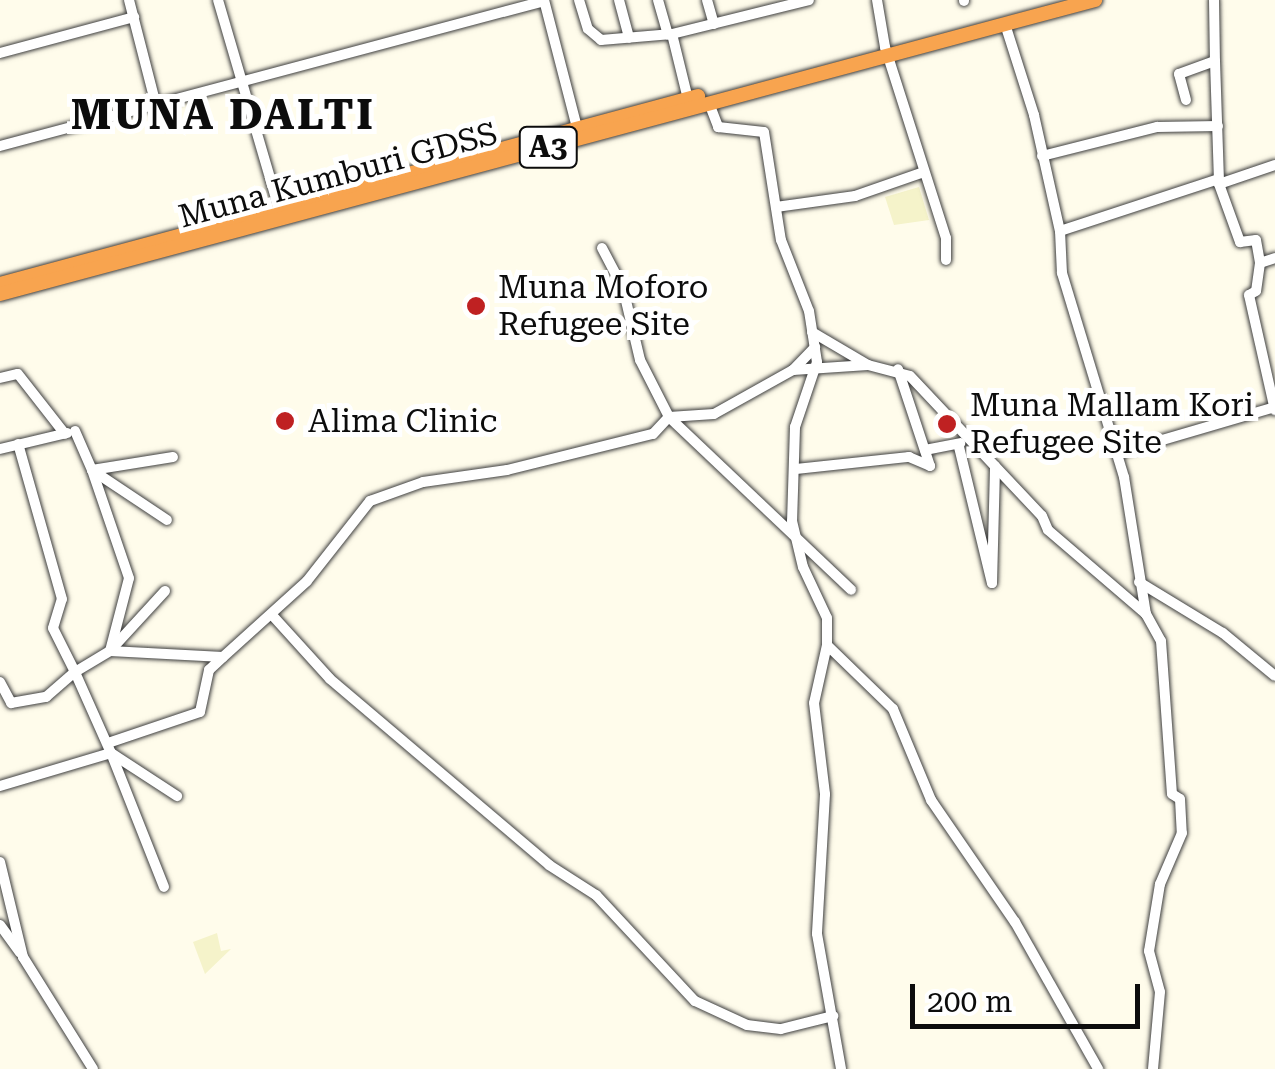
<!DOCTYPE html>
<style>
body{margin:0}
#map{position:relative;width:1275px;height:1069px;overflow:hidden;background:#fffceb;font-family:"Roboto Serif",serif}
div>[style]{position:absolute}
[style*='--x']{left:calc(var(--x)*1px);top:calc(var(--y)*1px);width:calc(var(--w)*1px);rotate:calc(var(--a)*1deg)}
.farmland>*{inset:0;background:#f5f3ca}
.roads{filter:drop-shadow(0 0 2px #3f3f3f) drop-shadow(0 0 2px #3f3f3f)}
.minor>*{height:10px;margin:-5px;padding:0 5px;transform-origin:5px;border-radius:5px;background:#fff}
.highway>*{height:14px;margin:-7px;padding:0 7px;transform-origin:7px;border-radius:7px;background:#f8a44f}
.dots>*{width:28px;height:28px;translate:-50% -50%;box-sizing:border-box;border:5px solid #fff;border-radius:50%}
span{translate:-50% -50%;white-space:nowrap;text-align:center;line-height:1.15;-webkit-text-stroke:10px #fff;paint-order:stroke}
.shield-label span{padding:2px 8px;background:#fff;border:2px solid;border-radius:8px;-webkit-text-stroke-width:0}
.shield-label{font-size:30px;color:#0c0c0c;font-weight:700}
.street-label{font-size:32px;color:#0c0c0c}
.poi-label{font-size:32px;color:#0c0c0c}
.left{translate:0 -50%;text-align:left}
.district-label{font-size:42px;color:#0c0c0c;font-weight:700;letter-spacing:2.5px}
.scale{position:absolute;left:910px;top:984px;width:230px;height:45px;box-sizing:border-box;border:5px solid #0c0c0c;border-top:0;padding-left:12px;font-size:30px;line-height:35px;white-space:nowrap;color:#0c0c0c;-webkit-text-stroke:8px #fff;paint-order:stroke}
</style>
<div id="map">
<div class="farmland">
<div style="clip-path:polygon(919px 187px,929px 220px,894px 225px,885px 197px)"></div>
<div style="clip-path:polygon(217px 933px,221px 951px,231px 949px,205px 974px,193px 942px)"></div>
</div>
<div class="roads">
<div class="minor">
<div style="--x:129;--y:0;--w:108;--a:75.6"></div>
<div style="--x:218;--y:0;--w:218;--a:73.7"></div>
<div style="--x:544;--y:0;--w:132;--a:75.5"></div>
<div style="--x:579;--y:0;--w:30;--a:73"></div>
<div style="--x:588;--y:29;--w:17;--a:40"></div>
<div style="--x:601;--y:40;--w:71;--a:-4.8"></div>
<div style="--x:672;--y:34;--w:141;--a:-13.9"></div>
<div style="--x:619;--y:0;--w:39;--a:75"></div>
<div style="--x:658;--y:0;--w:36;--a:74"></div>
<div style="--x:707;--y:0;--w:25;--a:74"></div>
<div style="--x:877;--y:0;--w:48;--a:80.3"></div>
<div style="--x:885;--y:47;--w:201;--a:72.3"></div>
<div style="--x:946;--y:238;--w:22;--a:90"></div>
<div style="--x:964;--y:0;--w:1;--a:90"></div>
<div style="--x:1214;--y:0;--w:61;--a:89.1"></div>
<div style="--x:1005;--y:24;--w:96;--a:72.3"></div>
<div style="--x:1034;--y:115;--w:119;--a:77.4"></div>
<div style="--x:1060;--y:231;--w:42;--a:87.3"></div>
<div style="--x:1062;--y:273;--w:213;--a:73.1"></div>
<div style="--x:1124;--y:477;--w:139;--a:80.9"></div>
<div style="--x:1146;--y:614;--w:31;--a:61"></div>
<div style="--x:1161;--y:641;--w:153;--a:85.9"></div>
<div style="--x:1172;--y:794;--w:9;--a:32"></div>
<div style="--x:1180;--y:799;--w:34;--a:87"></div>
<div style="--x:1182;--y:833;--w:56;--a:113.3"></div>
<div style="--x:1160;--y:884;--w:68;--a:99.3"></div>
<div style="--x:1149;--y:951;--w:42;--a:75"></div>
<div style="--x:1160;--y:992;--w:77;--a:95.2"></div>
<div style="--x:672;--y:34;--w:67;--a:76.2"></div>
<div style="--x:0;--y:53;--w:139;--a:-15"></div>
<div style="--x:1186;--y:100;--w:27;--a:-105"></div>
<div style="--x:1179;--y:74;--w:38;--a:-20"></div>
<div style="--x:1215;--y:61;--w:123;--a:88.1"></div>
<div style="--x:1219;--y:184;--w:62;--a:70.1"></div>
<div style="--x:1240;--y:242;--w:16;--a:-7"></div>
<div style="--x:1256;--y:240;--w:23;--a:80"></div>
<div style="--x:1260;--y:263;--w:28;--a:98"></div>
<div style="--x:1256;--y:291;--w:8;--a:150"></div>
<div style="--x:1249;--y:295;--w:118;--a:77.3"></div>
<div style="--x:709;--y:103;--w:26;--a:69"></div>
<div style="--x:718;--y:127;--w:46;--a:6.2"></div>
<div style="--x:764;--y:132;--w:109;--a:81.1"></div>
<div style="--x:781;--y:240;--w:76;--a:68.5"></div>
<div style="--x:809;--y:311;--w:52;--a:81.1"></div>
<div style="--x:817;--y:362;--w:69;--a:108.7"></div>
<div style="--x:795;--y:427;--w:94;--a:91.8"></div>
<div style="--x:792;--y:521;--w:47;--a:76.6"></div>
<div style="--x:803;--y:567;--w:56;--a:64.8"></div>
<div style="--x:827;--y:618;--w:27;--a:90"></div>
<div style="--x:827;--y:645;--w:92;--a:44.1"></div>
<div style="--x:893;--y:709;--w:99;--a:67.3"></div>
<div style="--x:931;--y:800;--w:148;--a:55.5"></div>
<div style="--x:1015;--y:922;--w:169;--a:60.5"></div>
<div style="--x:0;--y:146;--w:563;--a:-14.92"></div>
<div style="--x:1042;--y:156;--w:119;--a:-14.2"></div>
<div style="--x:1157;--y:127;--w:61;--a:-0.9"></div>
<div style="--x:1219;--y:184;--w:59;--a:-18.7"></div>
<div style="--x:776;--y:207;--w:80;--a:-7.9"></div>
<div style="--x:855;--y:196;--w:73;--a:-19.2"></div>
<div style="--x:1060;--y:231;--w:167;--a:-18.1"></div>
<div style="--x:602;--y:248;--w:45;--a:62.3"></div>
<div style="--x:623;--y:288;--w:74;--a:76.7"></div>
<div style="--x:640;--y:360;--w:64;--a:63"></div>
<div style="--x:669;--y:417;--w:45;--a:-3.8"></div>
<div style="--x:714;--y:414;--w:90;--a:-29.1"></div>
<div style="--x:793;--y:370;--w:32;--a:-46"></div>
<div style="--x:1260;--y:263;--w:16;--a:-18"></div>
<div style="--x:812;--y:332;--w:65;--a:30.5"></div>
<div style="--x:868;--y:365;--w:43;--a:14.7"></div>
<div style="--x:910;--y:376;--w:192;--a:46.7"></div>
<div style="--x:1042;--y:516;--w:15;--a:67"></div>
<div style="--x:1048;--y:530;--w:129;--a:40.6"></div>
<div style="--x:793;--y:370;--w:75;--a:-3.8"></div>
<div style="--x:0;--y:378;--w:18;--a:-13"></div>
<div style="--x:18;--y:374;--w:76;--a:51.9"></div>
<div style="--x:75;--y:431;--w:43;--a:66.4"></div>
<div style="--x:92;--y:470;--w:90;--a:33.7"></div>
<div style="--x:959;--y:447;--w:140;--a:76.4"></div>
<div style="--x:992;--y:583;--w:117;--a:-88.5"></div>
<div style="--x:0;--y:449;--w:69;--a:-13.4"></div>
<div style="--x:925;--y:450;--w:36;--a:-11"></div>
<div style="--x:1118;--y:453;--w:164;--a:-16.3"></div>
<div style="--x:796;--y:469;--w:114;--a:-6.1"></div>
<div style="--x:909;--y:457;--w:23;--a:23"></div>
<div style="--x:930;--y:466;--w:102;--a:-108.3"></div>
<div style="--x:1139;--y:582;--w:98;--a:31.3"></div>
<div style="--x:1223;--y:633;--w:67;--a:39.6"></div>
<div style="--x:165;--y:591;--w:81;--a:132.5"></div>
<div style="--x:110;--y:651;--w:113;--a:3"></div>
<div style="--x:223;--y:657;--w:113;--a:-42.1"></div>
<div style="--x:307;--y:581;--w:102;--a:-51.8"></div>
<div style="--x:370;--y:501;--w:56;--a:-19.7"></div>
<div style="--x:423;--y:482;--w:85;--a:-8.1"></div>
<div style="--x:507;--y:470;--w:150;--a:-13.9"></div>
<div style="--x:653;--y:434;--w:23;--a:-47"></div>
<div style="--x:669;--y:417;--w:251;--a:43.5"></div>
<div style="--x:272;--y:615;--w:86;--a:47.8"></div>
<div style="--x:330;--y:679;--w:287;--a:40.3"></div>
<div style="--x:549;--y:865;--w:56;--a:32.6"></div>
<div style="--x:596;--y:895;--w:145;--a:47"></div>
<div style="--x:695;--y:1001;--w:57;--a:24.8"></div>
<div style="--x:747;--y:1025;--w:34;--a:7"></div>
<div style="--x:781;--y:1029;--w:54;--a:-14"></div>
<div style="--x:827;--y:645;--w:59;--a:102.6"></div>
<div style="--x:814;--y:703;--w:92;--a:83.1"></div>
<div style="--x:825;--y:794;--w:140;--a:93.3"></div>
<div style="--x:817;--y:934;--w:137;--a:79.9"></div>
<div style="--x:0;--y:682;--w:24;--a:62"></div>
<div style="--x:11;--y:703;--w:36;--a:-10"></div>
<div style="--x:46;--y:697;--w:38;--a:-41"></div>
<div style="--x:75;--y:672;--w:49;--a:-116.6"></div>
<div style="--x:53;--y:628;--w:30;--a:-73"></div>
<div style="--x:62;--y:599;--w:161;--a:-105.8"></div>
<div style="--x:108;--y:743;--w:97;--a:-18.6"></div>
<div style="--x:200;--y:712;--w:43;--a:-77.9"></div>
<div style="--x:209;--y:670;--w:18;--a:-43"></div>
<div style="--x:111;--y:753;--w:144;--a:68.4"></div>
<div style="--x:111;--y:753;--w:79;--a:33.1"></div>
<div style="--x:0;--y:786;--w:116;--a:-16.6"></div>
<div style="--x:111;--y:753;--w:89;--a:-114"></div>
<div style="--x:75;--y:672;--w:41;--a:-31"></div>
<div style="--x:110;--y:651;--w:75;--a:-75.4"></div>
<div style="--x:129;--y:578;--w:114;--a:-108.9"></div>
<div style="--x:92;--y:470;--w:82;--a:-9.1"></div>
<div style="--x:0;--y:862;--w:98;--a:76.4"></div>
<div style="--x:23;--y:957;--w:132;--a:58"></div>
<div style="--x:0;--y:925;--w:34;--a:54"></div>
</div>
<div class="highway">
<div style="--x:0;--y:284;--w:723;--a:-15.07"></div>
<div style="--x:0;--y:294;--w:1134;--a:-15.03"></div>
</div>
</div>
<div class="dots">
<div style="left:476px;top:306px;background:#bf2122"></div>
<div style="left:285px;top:421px;background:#bf2122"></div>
<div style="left:947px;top:424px;background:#bf2122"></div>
</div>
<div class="shield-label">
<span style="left:548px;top:147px">A3</span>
</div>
<div class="street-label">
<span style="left:338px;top:175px;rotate:-15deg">Muna Kumburi GDSS</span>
</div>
<div class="poi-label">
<span class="left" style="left:498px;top:306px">Muna Moforo<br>Refugee Site</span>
<span class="left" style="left:970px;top:424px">Muna Mallam Kori<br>Refugee Site</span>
<span class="left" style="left:308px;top:421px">Alima Clinic</span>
</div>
<div class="district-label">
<span style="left:223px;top:115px">MUNA DALTI</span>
</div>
<div class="scale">200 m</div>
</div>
